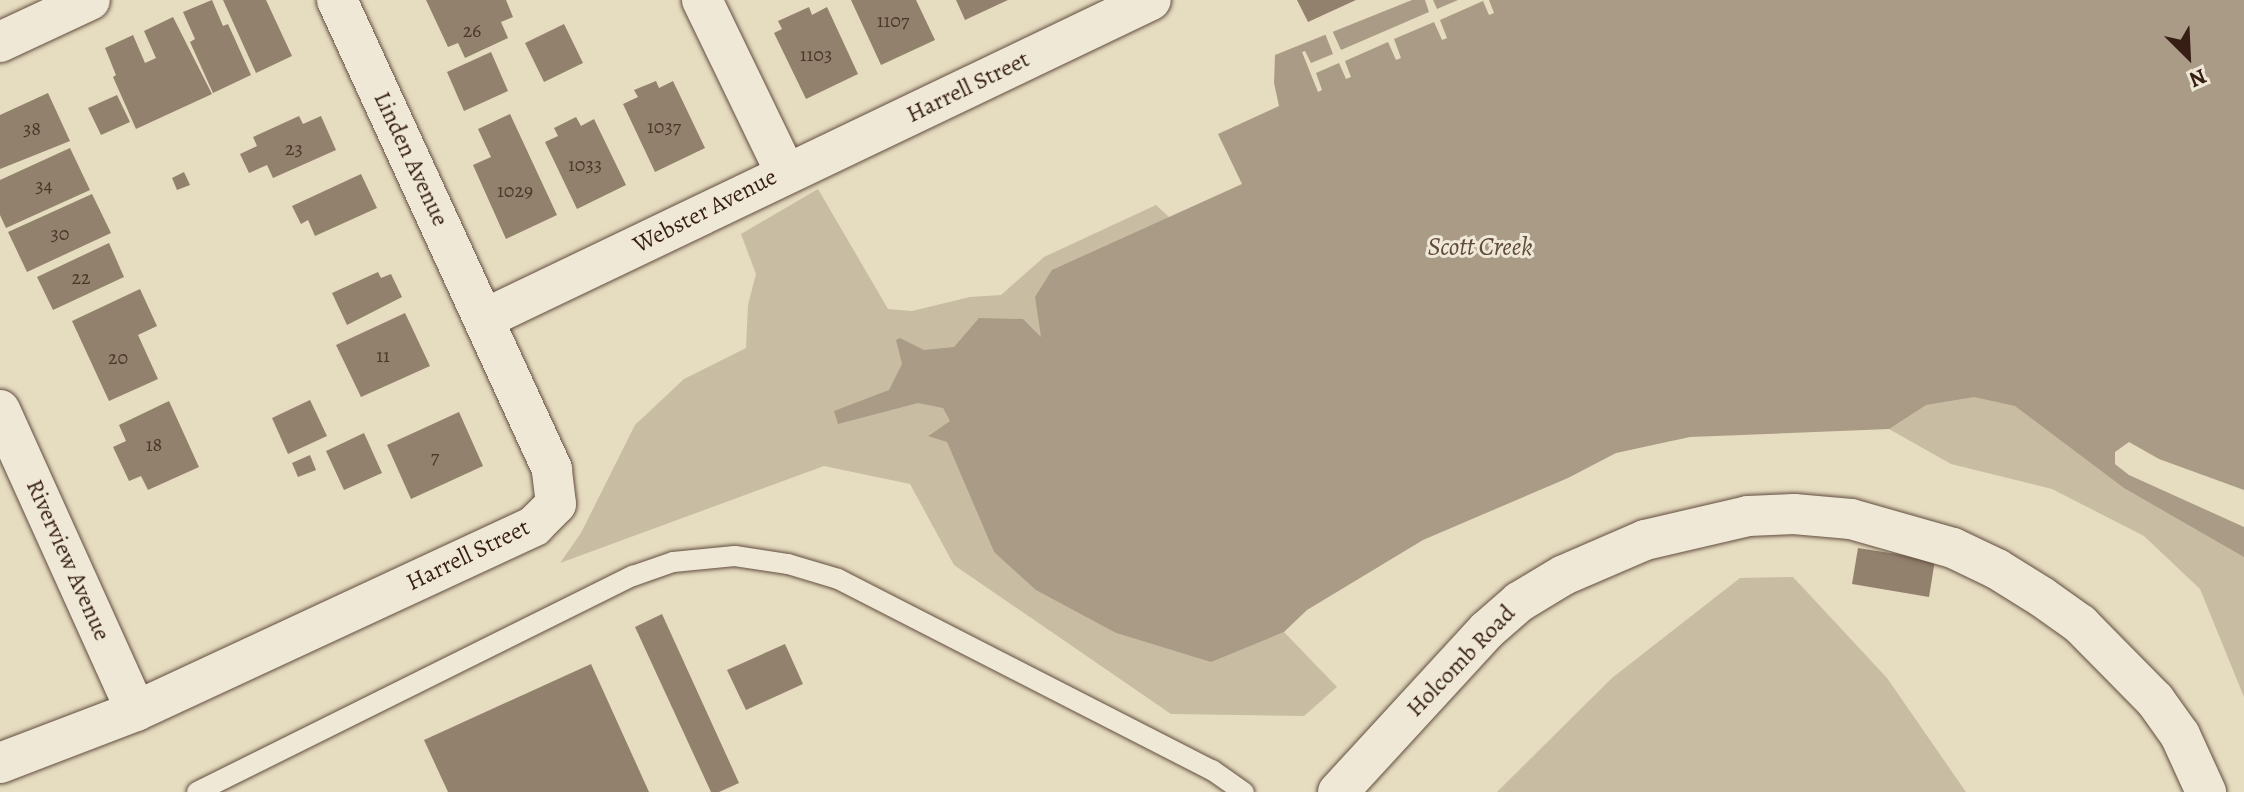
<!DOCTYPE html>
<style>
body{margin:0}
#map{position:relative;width:2244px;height:792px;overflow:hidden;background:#e6dcc0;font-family:Alegreya,serif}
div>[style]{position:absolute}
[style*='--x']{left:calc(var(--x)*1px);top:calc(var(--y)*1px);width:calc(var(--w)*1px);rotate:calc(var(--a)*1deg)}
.green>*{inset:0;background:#c8bca3}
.water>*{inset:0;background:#aa9b86}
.pier>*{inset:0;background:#e6dcc0}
.building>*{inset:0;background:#92816d}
.roads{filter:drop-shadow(0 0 2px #624e3f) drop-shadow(0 0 2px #624e3f)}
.service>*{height:20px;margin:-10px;padding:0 10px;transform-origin:10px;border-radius:10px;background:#efe8d6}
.minor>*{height:40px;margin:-20px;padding:0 20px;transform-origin:20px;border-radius:20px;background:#efe8d6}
span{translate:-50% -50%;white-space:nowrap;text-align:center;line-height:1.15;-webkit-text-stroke:6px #efe8d6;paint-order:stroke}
.number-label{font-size:20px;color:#4d372a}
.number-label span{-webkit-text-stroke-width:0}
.street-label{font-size:24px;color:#361e14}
.water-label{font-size:26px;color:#5f4a3c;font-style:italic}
.north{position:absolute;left:2148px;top:16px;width:80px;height:80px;-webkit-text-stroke:6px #efe8d6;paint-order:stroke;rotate:156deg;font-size:22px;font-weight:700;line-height:32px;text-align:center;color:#361e14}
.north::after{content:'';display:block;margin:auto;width:28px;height:36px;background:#361e14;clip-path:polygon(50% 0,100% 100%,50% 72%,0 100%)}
</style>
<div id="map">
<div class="green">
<div style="clip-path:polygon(818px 189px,888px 309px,912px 311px,970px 297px,1001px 295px,1044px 257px,1156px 205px,1169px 217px,1043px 298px,1042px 338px,943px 408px,951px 421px,929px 435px,947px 441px,994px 552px,1116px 633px,1210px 661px,1284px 632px,1337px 687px,1304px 716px,1171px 714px,954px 565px,910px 484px,824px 466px,560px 563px,581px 533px,635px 425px,684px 379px,746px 348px,748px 305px,756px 274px,741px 234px)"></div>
<div style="clip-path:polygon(1949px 368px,2244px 527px,2244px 697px,2200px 589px,2144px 536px,2052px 489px,1951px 464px,1889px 429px,1890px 408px)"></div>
<div style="clip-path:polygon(1793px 577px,1887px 678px,1966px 792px,1497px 792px,1612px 678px,1740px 578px)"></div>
</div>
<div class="water">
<div style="clip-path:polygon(1412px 0,2244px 0,2244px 557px,2124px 488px,2015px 406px,1974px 397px,1926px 405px,1889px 429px,1690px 437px,1616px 453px,1568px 478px,1423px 540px,1307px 610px,1284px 632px,1211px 662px,1116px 633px,1036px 590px,994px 552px,947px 442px,928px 436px,950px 421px,943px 408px,918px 403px,838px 424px,834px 411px,889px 390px,902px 364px,896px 340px,900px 338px,924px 350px,954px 347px,979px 318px,1023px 319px,1041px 337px,1035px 297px,1052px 270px,1242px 184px,1218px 134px,1279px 106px,1274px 83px,1275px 55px)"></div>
</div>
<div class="pier">
<div style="clip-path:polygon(1425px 0,1433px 0,1437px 9px,1458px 0,1489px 0,1494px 13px,1489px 15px,1483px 1px,1440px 20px,1447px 38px,1442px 40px,1434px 22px,1394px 39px,1401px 58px,1396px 60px,1388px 42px,1345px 61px,1351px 77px,1346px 79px,1339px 63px,1316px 73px,1322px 90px,1318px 92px,1302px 52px,1305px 51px,1311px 63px,1333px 54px,1324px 31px,1331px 28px,1341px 50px,1429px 12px)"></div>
<div style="clip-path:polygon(2129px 442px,2159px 459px,2244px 490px,2244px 527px,2129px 475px,2115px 464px,2115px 452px)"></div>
</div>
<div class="building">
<div style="clip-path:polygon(212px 0,223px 26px,228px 24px,251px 75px,213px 93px,190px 42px,195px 39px,183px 12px)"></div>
<div style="clip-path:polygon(223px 0,266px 0,292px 56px,256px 73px)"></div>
<div style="clip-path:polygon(426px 0,506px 0,513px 17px,501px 22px,508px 38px,465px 58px,458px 43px,448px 47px)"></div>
<div style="clip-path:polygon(851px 0,916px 0,935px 40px,881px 65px)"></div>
<div style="clip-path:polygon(956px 0,1008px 0,965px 20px)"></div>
<div style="clip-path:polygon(1297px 0,1356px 0,1308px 22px)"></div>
<div style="clip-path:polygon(809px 7px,812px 15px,827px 7px,858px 74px,806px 99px,774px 33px,782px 29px,778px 21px)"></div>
<div style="clip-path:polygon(173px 17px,212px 94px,136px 129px,113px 77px,116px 75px,105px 48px,133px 35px,145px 63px,156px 58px,144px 31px)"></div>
<div style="clip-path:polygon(564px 24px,583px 63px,544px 82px,525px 43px)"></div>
<div style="clip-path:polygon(491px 52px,508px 91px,464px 111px,447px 72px)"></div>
<div style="clip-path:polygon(656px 81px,659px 88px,673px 81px,705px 148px,655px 172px,623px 104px,638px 97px,634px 90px)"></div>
<div style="clip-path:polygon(48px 93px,70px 141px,0 169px,0 115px)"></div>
<div style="clip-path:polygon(117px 95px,130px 122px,101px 135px,88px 108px)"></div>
<div style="clip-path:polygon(510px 114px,557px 215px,506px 239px,473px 165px,491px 157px,478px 129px)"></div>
<div style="clip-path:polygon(299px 116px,303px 124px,321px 116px,336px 150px,273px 178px,267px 165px,249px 173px,240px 154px,257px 146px,253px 137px)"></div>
<div style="clip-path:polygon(576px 117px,581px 126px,594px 119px,626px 185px,577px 209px,545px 142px,558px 136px,554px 128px)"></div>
<div style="clip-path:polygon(70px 148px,90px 190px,6px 228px,0 215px,0 180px)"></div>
<div style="clip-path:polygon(184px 172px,190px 185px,177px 190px,172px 178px)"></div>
<div style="clip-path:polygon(361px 174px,377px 208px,315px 236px,308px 220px,301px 224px,292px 206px)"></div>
<div style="clip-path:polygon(92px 194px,111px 233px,27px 272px,8px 232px)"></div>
<div style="clip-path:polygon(109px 243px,124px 277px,53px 310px,37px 277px)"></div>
<div style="clip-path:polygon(378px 272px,381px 278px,391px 274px,402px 297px,347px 325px,332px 293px)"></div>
<div style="clip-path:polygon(140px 289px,157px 326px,138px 335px,158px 379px,109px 401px,72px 321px)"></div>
<div style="clip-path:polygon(405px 313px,430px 366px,361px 397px,336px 345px)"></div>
<div style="clip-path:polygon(310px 400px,327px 436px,288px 454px,272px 418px)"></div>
<div style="clip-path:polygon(169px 401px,199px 467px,148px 490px,141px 476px,129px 481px,113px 447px,126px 441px,119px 425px)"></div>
<div style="clip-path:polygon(459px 412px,483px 466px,411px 499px,387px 445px)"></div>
<div style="clip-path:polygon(364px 433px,382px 473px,344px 490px,326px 451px)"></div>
<div style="clip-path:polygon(310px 455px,316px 470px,298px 477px,292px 463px)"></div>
<div style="clip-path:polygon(1858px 548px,1935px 560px,1929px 597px,1852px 584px)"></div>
<div style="clip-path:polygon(662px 614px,739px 783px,719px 792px,711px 792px,635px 627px)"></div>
<div style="clip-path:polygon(785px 644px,803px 684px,746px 710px,727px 670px)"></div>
<div style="clip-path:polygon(591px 664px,649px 792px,448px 792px,424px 740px)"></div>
</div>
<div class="roads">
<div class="service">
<div style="--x:197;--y:792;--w:487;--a:-26.4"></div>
<div style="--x:633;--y:576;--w:42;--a:-19.3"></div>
<div style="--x:673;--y:562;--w:62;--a:-5.5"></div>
<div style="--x:735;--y:556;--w:54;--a:8.6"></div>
<div style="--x:788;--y:564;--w:52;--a:16.7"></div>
<div style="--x:838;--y:579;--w:420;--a:27.1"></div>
<div style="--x:1212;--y:770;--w:39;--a:35"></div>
</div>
<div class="minor">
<div style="--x:702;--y:0;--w:193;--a:64.2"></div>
<div style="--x:0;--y:42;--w:99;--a:-25"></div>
<div style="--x:484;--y:319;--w:739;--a:-25.56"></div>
<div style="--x:0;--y:410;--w:330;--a:65.7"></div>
<div style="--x:0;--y:763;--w:146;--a:-20.9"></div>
<div style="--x:136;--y:711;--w:439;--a:-24.9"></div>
<div style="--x:534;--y:526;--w:31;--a:-45"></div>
<div style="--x:556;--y:504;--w:35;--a:-97"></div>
<div style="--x:552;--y:469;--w:516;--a:-114.63"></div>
<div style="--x:1338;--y:792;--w:220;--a:-47.4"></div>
<div style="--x:1487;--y:630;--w:43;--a:-41.2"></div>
<div style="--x:1519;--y:602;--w:52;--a:-31"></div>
<div style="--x:1564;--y:575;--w:88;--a:-23.4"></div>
<div style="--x:1645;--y:540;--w:106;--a:-13.1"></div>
<div style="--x:1748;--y:516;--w:46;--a:-2.5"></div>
<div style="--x:1794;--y:514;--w:57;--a:5"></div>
<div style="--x:1851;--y:519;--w:106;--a:15.9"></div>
<div style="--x:1953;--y:548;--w:49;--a:25.5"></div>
<div style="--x:1997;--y:569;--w:53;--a:31.9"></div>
<div style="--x:2042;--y:597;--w:47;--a:35.4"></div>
<div style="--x:2080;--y:624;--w:107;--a:45.4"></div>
<div style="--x:2155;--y:700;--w:43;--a:54.5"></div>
<div style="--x:2180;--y:735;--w:63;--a:65.5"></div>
</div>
</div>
<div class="number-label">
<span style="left:893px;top:20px">1107</span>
<span style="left:472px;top:30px">26</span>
<span style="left:816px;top:54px">1103</span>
<span style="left:664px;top:126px">1037</span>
<span style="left:32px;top:128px">38</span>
<span style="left:294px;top:148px">23</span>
<span style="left:585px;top:164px">1033</span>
<span style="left:44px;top:185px">34</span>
<span style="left:515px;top:190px">1029</span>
<span style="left:60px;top:233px">30</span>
<span style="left:81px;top:277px">22</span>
<span style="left:383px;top:355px">11</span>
<span style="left:118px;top:357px">20</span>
<span style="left:154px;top:444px">18</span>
<span style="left:435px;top:456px">7</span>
</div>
<div class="street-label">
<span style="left:968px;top:87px;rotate:-26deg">Harrell Street</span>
<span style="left:411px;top:159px;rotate:65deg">Linden Avenue</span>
<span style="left:705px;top:211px;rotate:-27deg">Webster Avenue</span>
<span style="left:468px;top:555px;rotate:-26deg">Harrell Street</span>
<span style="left:68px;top:560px;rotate:66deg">Riverview Avenue</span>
<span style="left:1461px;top:661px;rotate:-46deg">Holcomb Road</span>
</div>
<div class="water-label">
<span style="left:1480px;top:247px">Scott Creek</span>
</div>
<div class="north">N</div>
</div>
